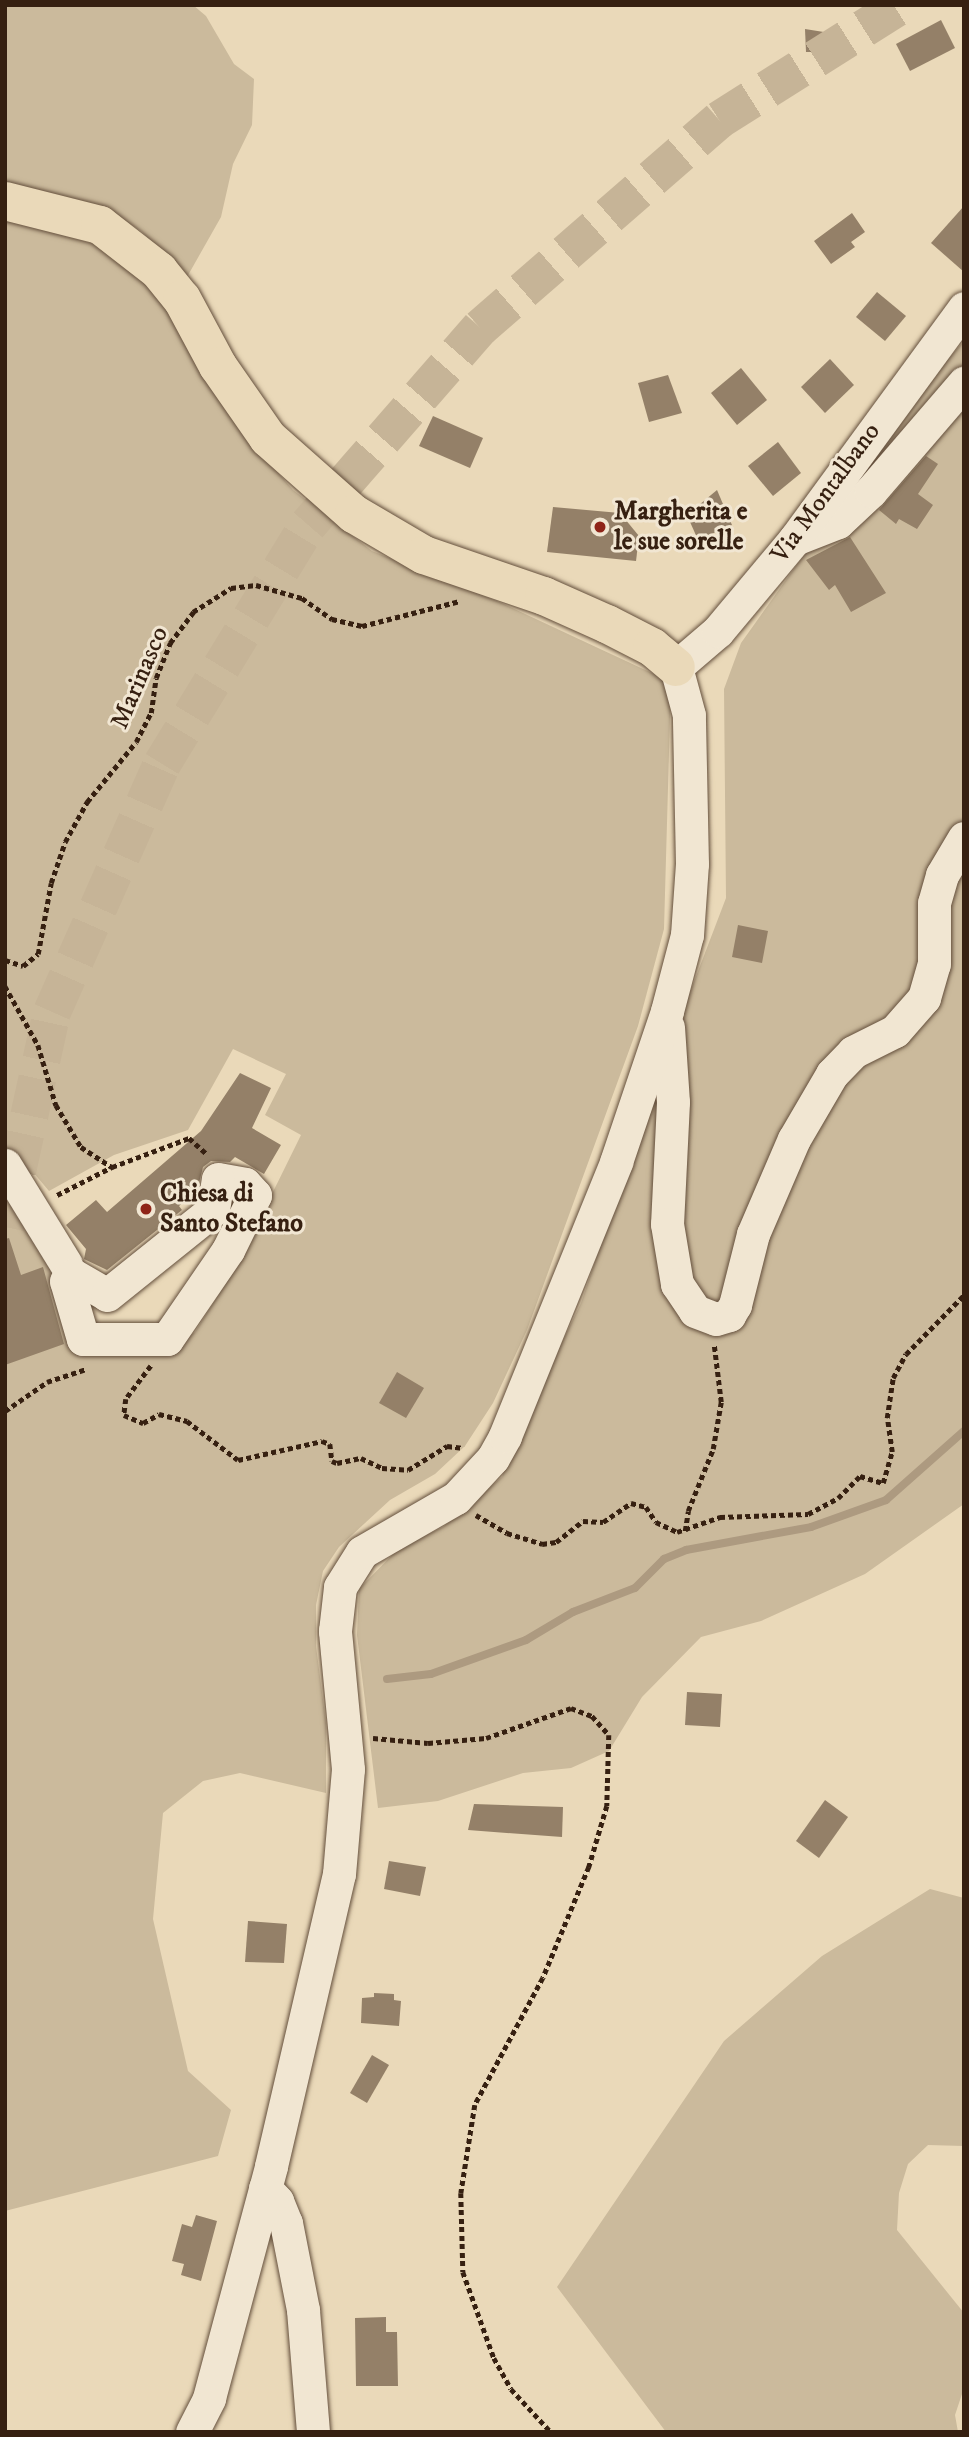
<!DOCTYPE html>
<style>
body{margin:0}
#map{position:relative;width:969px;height:2437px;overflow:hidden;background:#ead9b9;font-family:"IM FELL DW Pica",serif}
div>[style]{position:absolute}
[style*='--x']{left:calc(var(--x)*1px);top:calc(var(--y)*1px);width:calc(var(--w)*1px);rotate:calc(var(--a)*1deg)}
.green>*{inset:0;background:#cbba9c}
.stream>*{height:8px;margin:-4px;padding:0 4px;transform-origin:4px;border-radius:4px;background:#ad9a80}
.building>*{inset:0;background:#948068}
.highway-tunnel>*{height:38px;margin-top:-19px;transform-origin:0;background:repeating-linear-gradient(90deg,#c6b497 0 38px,transparent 0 57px)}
.path>*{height:4.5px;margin-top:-2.25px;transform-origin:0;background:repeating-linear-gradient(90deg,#362011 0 5px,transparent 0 8.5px)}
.roads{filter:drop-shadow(0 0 2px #634e3b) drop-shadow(0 0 2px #634e3b)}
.minor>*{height:33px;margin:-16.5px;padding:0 16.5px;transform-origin:16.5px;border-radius:16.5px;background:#f1e6d2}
.major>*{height:38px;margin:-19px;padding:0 19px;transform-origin:19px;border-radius:19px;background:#ead9b9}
.dots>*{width:19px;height:19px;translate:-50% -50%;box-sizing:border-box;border:4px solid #f1e6d2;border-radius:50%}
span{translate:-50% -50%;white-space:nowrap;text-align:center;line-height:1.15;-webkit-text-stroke:6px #f1e6d2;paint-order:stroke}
.street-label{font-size:26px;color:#362011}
.poi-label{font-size:26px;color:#362011;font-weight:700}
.left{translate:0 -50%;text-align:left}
.frame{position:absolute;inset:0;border:7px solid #362011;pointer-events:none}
</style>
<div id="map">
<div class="green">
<div style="clip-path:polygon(5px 5px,193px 5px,206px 16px,234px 64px,254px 79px,252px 125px,233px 164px,221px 217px,187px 277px,141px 231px,112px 212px,5px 181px)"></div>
<div style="clip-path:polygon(5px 219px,105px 247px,162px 298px,238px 427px,293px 490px,372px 551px,497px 601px,671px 682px,664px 929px,638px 1026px,527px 1330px,493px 1403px,465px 1446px,435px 1474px,390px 1500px,339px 1547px,323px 1571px,316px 1605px,316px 1646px,326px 1723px,326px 1793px,240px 1773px,203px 1781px,163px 1813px,153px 1919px,188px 2071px,231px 2110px,218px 2156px,5px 2211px,5px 1163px,18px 1168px,79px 1350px,175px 1346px,195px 1332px,236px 1267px,301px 1135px,265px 1115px,286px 1074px,233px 1049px,188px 1130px,114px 1155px,49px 1191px,5px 1139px)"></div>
<div style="clip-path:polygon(964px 341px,964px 1504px,865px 1574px,761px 1621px,701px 1637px,642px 1697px,609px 1751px,571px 1768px,523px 1773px,438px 1801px,378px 1808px,357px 1635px,359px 1589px,398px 1549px,443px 1527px,502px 1477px,520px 1429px,581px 1303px,658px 1076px,726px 898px,724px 689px,741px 643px,924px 387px)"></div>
<div style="clip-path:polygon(930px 1889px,964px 1898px,964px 2146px,928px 2145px,908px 2164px,899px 2193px,897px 2230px,964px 2313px,964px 2388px,955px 2415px,958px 2432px,666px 2432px,557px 2287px,724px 2041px,822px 1956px)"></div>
</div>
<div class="stream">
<div style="--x:387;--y:1679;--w:44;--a:-6.5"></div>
<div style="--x:431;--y:1674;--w:101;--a:-19.7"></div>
<div style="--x:526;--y:1640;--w:55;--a:-30.8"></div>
<div style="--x:573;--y:1612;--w:66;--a:-21.2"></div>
<div style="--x:635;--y:1588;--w:41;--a:-45"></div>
<div style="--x:664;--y:1559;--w:24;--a:-22"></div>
<div style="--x:686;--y:1550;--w:127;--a:-10.4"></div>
<div style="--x:811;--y:1527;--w:80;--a:-19.8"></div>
<div style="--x:886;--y:1500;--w:104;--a:-41.5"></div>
</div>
<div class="building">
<div style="clip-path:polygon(941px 20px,955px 48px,910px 71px,896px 44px)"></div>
<div style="clip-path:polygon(805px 29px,830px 33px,827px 52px,806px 52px)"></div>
<div style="clip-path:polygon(964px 206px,964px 272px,931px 243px)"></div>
<div style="clip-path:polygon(852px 213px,865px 232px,851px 242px,855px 247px,831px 264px,814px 241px)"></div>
<div style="clip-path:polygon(877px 292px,906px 316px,885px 341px,856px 317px)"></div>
<div style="clip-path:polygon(830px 359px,854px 385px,825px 413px,801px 387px)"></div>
<div style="clip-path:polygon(741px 368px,767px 400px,737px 425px,711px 393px)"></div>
<div style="clip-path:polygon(668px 375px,682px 413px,649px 422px,638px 383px)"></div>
<div style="clip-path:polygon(433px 416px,483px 438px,470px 468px,419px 446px)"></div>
<div style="clip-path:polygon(778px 442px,801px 473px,773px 496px,748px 466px)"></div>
<div style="clip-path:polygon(926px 456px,938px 464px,918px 494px,933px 505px,917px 529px,899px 519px,896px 524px,879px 510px)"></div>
<div style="clip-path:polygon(717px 490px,732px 525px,698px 540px,687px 515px)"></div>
<div style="clip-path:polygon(553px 507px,620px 513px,639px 536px,636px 561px,547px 552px)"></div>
<div style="clip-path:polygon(850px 537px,886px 593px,851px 612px,835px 585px,829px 590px,806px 560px)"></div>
<div style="clip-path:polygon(738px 925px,768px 931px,762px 963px,732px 957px)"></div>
<div style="clip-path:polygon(240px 1073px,271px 1088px,252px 1128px,281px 1145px,264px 1174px,235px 1157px,230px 1162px,211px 1161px,203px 1167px,197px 1191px,179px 1206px,182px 1210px,107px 1270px,84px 1259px,86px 1249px,66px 1225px,96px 1200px,107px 1212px,201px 1131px)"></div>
<div style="clip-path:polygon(9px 1238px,21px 1275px,43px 1267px,64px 1344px,5px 1365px,5px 1239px)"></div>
<div style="clip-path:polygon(397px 1372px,424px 1388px,406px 1418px,379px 1403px)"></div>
<div style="clip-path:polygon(687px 1692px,722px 1694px,720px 1727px,685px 1725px)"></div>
<div style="clip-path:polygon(825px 1800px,848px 1817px,819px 1858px,796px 1841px)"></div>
<div style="clip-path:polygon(474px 1804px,563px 1807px,562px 1837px,468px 1830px)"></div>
<div style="clip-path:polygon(389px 1861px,426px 1867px,420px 1896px,384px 1889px)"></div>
<div style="clip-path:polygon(248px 1921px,287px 1924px,284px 1963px,245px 1962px)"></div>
<div style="clip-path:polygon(374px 1993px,394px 1994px,394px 2000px,401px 2001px,399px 2026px,361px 2023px,362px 1998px,374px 1997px)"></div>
<div style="clip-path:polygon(372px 2055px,389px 2065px,367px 2103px,350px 2093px)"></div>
<div style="clip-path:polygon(196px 2215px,217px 2221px,201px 2281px,181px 2275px,184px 2264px,172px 2261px,182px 2224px,192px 2227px)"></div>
<div style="clip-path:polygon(386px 2317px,386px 2332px,397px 2332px,398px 2386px,356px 2386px,355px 2318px)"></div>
</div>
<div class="highway-tunnel">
<div style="--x:5;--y:1227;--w:220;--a:-77.7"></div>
<div style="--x:52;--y:1012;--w:271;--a:-66.1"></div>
<div style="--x:162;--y:764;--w:280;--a:-58.6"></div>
<div style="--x:308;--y:525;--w:262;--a:-48.9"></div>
<div style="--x:480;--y:328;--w:317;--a:-41"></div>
<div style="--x:719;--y:120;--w:215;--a:-32.3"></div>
</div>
<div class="path">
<div style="--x:5;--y:960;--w:19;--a:18"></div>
<div style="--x:23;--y:966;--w:19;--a:-39"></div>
<div style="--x:38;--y:954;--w:72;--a:-79.6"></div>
<div style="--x:51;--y:883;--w:43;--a:-71.1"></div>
<div style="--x:65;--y:842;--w:46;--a:-61.2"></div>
<div style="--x:87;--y:802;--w:77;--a:-50.8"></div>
<div style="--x:136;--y:742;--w:33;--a:-63"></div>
<div style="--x:151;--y:713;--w:35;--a:-82"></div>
<div style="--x:156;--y:678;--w:38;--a:-68"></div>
<div style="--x:170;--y:643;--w:39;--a:-53"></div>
<div style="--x:193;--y:612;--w:45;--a:-32.3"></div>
<div style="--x:231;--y:588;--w:25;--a:-7"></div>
<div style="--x:256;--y:585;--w:48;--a:15.8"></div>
<div style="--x:302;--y:598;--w:37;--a:35"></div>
<div style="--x:332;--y:619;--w:31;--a:13"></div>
<div style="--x:362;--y:626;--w:101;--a:-14.3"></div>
<div style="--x:5;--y:986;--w:68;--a:60.8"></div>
<div style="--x:38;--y:1045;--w:63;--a:73.3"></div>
<div style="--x:56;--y:1105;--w:49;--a:59.2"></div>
<div style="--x:81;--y:1147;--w:37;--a:33"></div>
<div style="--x:57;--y:1195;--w:62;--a:-27"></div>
<div style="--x:112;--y:1167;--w:82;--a:-20.6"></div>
<div style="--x:189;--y:1138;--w:25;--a:42"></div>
<div style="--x:151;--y:1366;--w:41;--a:127.1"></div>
<div style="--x:126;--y:1399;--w:16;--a:97"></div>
<div style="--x:124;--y:1415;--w:21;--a:23"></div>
<div style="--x:143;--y:1423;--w:18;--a:-29"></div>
<div style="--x:159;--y:1414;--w:29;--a:14"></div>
<div style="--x:187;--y:1421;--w:64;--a:37.4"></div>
<div style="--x:238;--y:1460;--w:86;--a:-12.7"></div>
<div style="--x:322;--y:1441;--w:9;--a:21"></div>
<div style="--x:330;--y:1444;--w:17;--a:83"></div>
<div style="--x:332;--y:1461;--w:5;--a:22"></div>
<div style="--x:337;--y:1463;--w:25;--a:-12"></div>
<div style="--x:361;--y:1458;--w:23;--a:25"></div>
<div style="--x:382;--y:1468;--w:26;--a:4"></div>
<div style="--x:408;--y:1470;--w:46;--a:-31.6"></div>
<div style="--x:447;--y:1446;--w:17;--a:7"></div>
<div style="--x:5;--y:1411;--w:51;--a:-34.6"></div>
<div style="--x:47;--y:1382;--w:41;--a:-18.4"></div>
<div style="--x:476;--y:1515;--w:36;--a:30"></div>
<div style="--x:507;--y:1533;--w:37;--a:17"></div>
<div style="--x:542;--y:1544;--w:14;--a:-8"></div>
<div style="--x:556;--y:1542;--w:34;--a:-38"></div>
<div style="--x:583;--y:1521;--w:20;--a:3"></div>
<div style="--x:603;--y:1522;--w:34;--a:-34"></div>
<div style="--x:631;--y:1503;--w:16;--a:15"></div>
<div style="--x:646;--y:1507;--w:18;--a:56"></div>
<div style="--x:656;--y:1522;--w:23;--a:25"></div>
<div style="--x:677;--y:1532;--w:46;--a:-19.2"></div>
<div style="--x:720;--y:1517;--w:88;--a:-2"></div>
<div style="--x:808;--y:1514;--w:34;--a:-28"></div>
<div style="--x:838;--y:1498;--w:31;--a:-45"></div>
<div style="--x:860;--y:1476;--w:24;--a:17"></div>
<div style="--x:883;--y:1483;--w:32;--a:-74"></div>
<div style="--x:892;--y:1452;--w:34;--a:-98"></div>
<div style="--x:887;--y:1418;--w:40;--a:-81.5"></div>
<div style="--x:893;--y:1378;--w:27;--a:-62"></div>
<div style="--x:906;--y:1354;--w:83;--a:-45.5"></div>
<div style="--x:685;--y:1531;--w:20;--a:-81"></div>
<div style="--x:688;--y:1511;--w:67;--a:-68"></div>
<div style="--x:713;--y:1449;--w:48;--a:-80.3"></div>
<div style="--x:721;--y:1402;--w:57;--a:-97"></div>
<div style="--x:373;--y:1738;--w:55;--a:5.2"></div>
<div style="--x:428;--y:1743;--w:58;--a:-4.9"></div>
<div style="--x:486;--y:1738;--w:90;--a:-19.4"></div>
<div style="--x:571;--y:1708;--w:22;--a:21"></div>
<div style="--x:592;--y:1716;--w:25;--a:48"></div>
<div style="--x:609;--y:1735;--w:71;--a:91.6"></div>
<div style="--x:607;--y:1806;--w:64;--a:106.4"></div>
<div style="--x:589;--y:1867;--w:120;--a:112.5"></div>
<div style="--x:543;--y:1978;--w:144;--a:118.2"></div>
<div style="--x:475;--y:2105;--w:89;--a:99"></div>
<div style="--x:461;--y:2193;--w:79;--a:88.5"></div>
<div style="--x:463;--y:2272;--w:91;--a:70.2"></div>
<div style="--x:494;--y:2358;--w:35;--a:61"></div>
<div style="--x:511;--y:2389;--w:59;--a:47.1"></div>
</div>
<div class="roads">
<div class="minor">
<div style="--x:795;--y:539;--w:46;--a:-21.6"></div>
<div style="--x:838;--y:522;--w:45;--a:-43.2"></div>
<div style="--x:871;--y:491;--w:143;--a:-49.3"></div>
<div style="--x:668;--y:1027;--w:75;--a:86.2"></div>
<div style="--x:673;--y:1102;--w:122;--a:92.8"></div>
<div style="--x:667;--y:1224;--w:61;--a:80.5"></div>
<div style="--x:677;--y:1284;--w:32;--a:56"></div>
<div style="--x:695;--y:1311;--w:22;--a:21"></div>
<div style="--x:716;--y:1319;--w:14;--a:-17"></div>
<div style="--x:729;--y:1315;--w:12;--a:-59"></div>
<div style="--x:735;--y:1305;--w:73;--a:-75.8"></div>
<div style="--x:753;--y:1234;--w:103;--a:-66.7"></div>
<div style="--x:794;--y:1139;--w:75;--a:-59.7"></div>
<div style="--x:832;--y:1074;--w:30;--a:-46"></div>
<div style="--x:853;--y:1052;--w:47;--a:-26.6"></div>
<div style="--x:895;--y:1031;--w:44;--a:-48.7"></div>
<div style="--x:924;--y:998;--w:35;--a:-74"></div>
<div style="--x:934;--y:964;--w:61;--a:-90"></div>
<div style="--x:934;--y:903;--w:29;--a:-74"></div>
<div style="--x:942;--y:875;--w:43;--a:-59.3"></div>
<div style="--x:5;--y:1165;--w:116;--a:58.4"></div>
<div style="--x:218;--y:1179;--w:27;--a:10"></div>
<div style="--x:245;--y:1184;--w:15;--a:48"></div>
<div style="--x:255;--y:1195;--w:61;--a:116.1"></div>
<div style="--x:228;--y:1250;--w:108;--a:124.4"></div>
<div style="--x:167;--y:1339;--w:84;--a:180"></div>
<div style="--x:83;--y:1339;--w:60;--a:-106.3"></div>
<div style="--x:66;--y:1281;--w:9;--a:-41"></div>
<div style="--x:73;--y:1275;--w:39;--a:30"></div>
<div style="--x:107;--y:1295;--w:136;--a:-38.7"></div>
<div style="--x:213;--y:1210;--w:31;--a:-81"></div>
<div style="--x:265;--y:2188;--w:18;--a:47"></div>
<div style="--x:277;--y:2201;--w:24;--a:68"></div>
<div style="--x:286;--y:2223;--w:89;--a:78.9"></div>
<div style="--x:303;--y:2310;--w:122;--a:85.3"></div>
<div style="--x:192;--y:2432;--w:38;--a:-63"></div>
<div style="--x:209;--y:2398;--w:240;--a:-75"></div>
<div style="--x:271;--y:2166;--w:300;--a:-76.9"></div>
<div style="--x:339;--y:1874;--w:105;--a:-85.1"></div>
<div style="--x:348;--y:1769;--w:139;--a:-95.4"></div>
<div style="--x:335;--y:1631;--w:44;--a:-83.5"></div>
<div style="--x:340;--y:1587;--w:41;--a:-57.8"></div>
<div style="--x:362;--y:1552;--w:108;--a:-29.9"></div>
<div style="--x:456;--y:1498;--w:54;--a:-47.2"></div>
<div style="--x:493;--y:1458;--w:25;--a:-61"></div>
<div style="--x:505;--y:1436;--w:296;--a:-67.9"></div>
<div style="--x:616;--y:1162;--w:159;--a:-71.3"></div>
<div style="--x:667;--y:1011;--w:79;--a:-75.3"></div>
<div style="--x:687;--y:935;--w:71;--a:-86"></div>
<div style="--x:692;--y:864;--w:149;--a:-91.2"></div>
<div style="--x:689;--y:715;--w:50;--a:-105.2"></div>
<div style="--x:676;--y:667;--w:55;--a:-40.6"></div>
<div style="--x:718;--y:631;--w:120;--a:-50.1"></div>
<div style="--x:795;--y:539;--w:286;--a:-53.8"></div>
</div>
<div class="major">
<div style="--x:5;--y:201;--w:98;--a:14.2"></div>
<div style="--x:100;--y:225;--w:75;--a:37.9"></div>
<div style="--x:159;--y:271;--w:36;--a:51"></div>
<div style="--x:182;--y:299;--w:76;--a:61.8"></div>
<div style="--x:218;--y:366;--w:88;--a:55.2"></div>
<div style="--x:268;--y:438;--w:115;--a:41.5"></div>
<div style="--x:354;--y:514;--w:81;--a:30.4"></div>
<div style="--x:424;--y:555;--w:127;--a:18.9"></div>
<div style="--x:544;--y:596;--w:69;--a:24"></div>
<div style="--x:607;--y:624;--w:51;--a:27.1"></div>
<div style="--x:652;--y:647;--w:31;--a:40"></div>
</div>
</div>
<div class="dots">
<div style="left:600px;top:527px;background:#8f2418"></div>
<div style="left:146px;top:1209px;background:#8f2418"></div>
</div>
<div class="street-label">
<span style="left:826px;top:493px;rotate:-54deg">Via Montalbano</span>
<span style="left:140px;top:678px;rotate:-67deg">Marinasco</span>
</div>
<div class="poi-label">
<span class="left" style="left:614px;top:527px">Margherita e<br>le sue sorelle</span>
<span class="left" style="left:160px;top:1209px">Chiesa di<br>Santo Stefano</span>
</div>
<div class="frame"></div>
</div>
